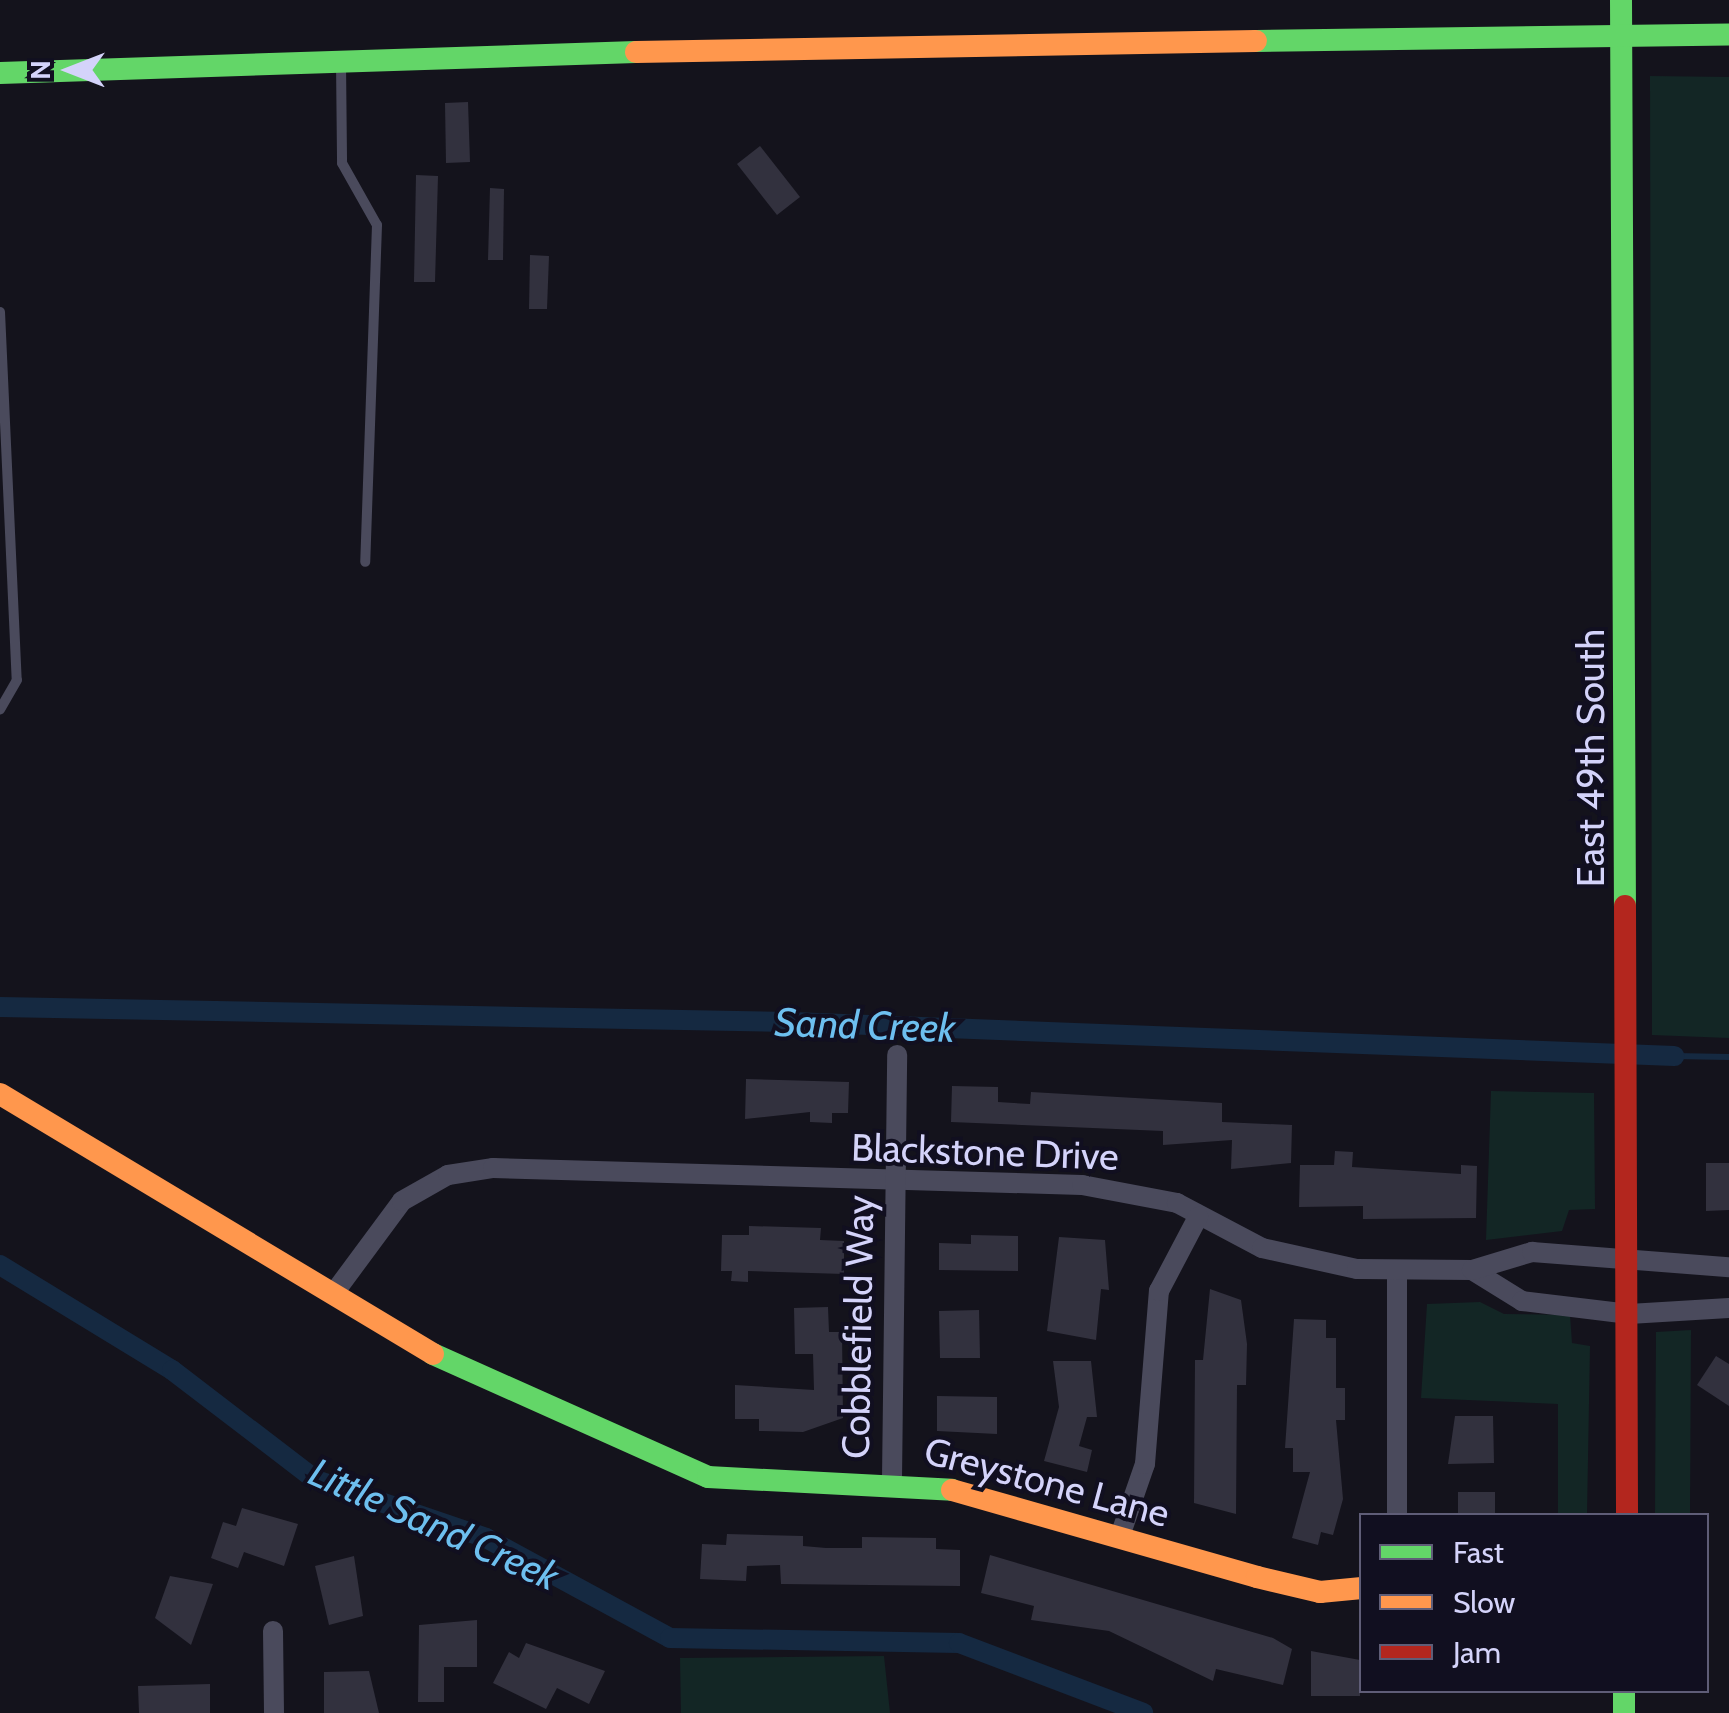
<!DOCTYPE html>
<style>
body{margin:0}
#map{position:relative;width:1729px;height:1713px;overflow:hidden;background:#14131c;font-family:Cabin,sans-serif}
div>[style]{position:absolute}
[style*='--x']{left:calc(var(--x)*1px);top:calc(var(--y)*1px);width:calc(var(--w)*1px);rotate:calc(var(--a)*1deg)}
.green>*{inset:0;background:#132625}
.stream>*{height:6px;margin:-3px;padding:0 3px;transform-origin:3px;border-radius:3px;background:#152941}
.canal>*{height:20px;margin:-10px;padding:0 10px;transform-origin:10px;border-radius:10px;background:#152941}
.building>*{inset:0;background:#32313e}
.lane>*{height:10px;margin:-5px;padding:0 5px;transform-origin:5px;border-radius:5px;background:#4a4a5c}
.street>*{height:20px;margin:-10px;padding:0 10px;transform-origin:10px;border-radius:10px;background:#4a4a5c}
.fast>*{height:22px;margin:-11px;padding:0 11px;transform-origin:11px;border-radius:11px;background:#63d668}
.slow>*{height:22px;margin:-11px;padding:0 11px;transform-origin:11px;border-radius:11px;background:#ff974d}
.jam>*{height:22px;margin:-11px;padding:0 11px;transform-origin:11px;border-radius:11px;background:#b3261e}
span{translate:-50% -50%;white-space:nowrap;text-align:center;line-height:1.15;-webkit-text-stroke:8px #110f20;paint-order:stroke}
.street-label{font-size:38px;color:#d4d3fa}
.water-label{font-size:40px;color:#6dbfef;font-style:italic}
.legend{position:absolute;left:1359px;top:1513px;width:350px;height:180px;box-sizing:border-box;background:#110f20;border:2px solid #5f5d77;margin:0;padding:12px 18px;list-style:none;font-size:30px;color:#d4d3fa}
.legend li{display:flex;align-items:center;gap:20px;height:50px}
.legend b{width:50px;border:2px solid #5f5d77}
.north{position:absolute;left:20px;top:20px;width:100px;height:100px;-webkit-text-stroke:8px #110f20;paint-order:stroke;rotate:270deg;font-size:28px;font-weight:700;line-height:40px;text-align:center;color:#d4d3fa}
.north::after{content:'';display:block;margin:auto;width:35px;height:45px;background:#d4d3fa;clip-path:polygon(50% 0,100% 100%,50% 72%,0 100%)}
</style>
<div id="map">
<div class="green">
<div style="clip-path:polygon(1650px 76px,1729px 77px,1729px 1038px,1652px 1035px)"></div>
<div style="clip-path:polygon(1491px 1091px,1594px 1093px,1595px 1209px,1569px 1210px,1562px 1231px,1486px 1240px)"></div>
<div style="clip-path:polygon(1480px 1302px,1504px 1314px,1570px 1315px,1572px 1343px,1590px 1346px,1587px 1515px,1558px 1515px,1558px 1404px,1421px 1398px,1427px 1304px)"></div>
<div style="clip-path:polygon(1691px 1330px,1690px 1515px,1655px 1515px,1656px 1332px)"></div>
<div style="clip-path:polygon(884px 1656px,890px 1713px,681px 1713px,680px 1658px)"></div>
</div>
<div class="stream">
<div style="--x:1674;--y:1056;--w:55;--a:1"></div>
</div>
<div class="canal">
<div style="--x:0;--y:1007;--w:792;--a:1.09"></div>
<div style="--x:792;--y:1022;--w:883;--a:2.21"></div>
<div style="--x:0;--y:1265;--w:202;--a:31.4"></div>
<div style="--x:172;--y:1370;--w:181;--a:37.4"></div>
<div style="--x:316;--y:1480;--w:180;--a:18.8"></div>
<div style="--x:486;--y:1538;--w:209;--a:28.5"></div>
<div style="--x:670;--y:1638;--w:289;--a:1"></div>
<div style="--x:959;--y:1643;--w:197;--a:20.8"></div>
</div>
<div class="building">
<div style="clip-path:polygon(468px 102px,470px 162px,446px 163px,445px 103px)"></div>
<div style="clip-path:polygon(760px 146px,800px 197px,777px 215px,737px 164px)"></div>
<div style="clip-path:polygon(416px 175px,438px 176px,435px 282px,414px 282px)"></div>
<div style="clip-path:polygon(490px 188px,504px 189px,503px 260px,488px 260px)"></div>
<div style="clip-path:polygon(530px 255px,549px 256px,547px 309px,529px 309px)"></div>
<div style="clip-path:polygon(746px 1079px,849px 1082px,848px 1113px,832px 1113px,832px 1123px,810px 1122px,810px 1112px,745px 1119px)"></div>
<div style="clip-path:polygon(952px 1086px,998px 1087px,998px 1102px,1030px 1104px,1031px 1092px,1222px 1103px,1222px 1122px,1292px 1125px,1291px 1163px,1231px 1169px,1232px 1140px,1163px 1145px,1163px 1131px,951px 1122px)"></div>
<div style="clip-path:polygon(1335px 1151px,1353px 1152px,1352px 1167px,1461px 1174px,1461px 1165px,1477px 1166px,1476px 1218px,1363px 1219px,1363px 1206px,1299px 1207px,1300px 1165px,1334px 1165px)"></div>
<div style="clip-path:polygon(1706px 1163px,1729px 1163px,1729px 1210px,1706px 1211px)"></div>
<div style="clip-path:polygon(749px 1226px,821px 1228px,820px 1240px,844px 1241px,844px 1274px,748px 1271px,748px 1282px,731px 1281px,732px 1271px,721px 1271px,722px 1235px,749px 1235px)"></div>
<div style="clip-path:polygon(971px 1235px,1018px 1236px,1018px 1271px,939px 1270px,939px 1243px,971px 1244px)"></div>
<div style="clip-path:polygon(1059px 1237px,1105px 1240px,1109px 1290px,1101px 1289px,1096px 1340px,1047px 1331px)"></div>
<div style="clip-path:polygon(1210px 1289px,1241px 1300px,1247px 1344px,1246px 1385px,1237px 1385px,1236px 1514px,1194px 1503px,1195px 1360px,1203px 1360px)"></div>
<div style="clip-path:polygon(828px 1307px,829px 1332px,842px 1332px,843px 1418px,803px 1432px,759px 1431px,759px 1419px,735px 1419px,735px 1385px,814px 1390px,813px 1354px,795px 1354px,794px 1308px)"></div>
<div style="clip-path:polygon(979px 1310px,980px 1358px,940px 1358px,939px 1311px)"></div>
<div style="clip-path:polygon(1294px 1319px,1326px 1320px,1326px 1338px,1336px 1338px,1336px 1388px,1345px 1388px,1345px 1420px,1336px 1420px,1343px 1499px,1333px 1535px,1321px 1532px,1318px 1545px,1292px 1538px,1310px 1472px,1293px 1472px,1293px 1448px,1285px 1448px)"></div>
<div style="clip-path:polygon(1716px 1356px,1729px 1364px,1729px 1406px,1697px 1385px)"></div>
<div style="clip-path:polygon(1053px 1361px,1091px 1361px,1097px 1417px,1087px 1417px,1079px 1446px,1092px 1450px,1087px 1472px,1044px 1461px,1059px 1407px)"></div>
<div style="clip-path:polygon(937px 1396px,997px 1397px,997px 1434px,937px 1431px)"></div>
<div style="clip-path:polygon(1455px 1416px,1493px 1416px,1494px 1463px,1448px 1464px)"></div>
<div style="clip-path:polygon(1458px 1492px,1495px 1492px,1495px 1516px,1458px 1516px)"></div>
<div style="clip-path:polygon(242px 1508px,298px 1524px,284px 1566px,244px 1552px,238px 1568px,211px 1558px,223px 1522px,236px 1526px)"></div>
<div style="clip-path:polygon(727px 1534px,803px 1536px,803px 1546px,826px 1548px,862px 1548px,862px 1537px,936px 1538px,936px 1549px,960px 1550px,960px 1586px,781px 1584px,780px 1565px,747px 1566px,746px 1581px,700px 1579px,702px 1544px,726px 1545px)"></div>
<div style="clip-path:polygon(990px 1555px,1273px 1638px,1292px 1649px,1283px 1685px,1216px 1669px,1213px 1681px,1109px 1631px,1031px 1620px,1034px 1606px,981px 1593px)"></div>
<div style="clip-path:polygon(354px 1556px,363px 1616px,329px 1625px,315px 1566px)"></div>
<div style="clip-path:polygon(170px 1576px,213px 1584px,191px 1645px,155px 1618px)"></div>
<div style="clip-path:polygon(477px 1620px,477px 1667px,444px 1667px,444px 1702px,418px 1702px,419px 1625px)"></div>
<div style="clip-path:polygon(526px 1643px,605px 1671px,589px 1704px,557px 1688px,546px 1709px,493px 1683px,509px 1652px,519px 1658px)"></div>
<div style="clip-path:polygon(1311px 1651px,1360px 1660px,1360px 1696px,1311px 1696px)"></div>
<div style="clip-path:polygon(369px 1671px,379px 1713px,324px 1713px,324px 1672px)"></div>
<div style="clip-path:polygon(210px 1684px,210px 1713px,139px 1713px,138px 1686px)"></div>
</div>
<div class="lane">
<div style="--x:341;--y:62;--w:101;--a:89.4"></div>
<div style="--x:342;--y:163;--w:71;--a:60.6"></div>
<div style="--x:377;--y:225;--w:337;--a:92"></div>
<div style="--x:0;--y:312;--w:368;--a:87.4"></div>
<div style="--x:17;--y:680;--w:34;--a:120"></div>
</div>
<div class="street">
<div style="--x:1397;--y:1270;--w:246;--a:90"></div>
<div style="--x:1472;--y:1270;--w:59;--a:31.8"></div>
<div style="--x:1522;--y:1301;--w:108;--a:6.9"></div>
<div style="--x:1629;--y:1314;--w:100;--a:-3.4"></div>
<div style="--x:334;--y:1293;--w:114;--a:-53.5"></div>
<div style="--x:402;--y:1201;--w:53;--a:-29.5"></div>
<div style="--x:448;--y:1175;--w:46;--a:-8.8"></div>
<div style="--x:493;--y:1168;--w:589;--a:1.65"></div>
<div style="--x:1082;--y:1185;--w:97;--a:10.7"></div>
<div style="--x:1177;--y:1203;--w:96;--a:27.9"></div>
<div style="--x:1262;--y:1248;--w:97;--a:12.5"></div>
<div style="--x:1357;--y:1269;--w:115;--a:0.5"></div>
<div style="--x:1472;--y:1270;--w:63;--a:-16.7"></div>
<div style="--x:1532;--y:1252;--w:198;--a:4.4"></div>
<div style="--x:892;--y:1479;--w:424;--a:-89.3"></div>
<div style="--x:1120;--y:1536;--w:76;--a:-70.9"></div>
<div style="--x:1145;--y:1464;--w:174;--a:-85.4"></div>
<div style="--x:1159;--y:1291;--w:84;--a:-62.2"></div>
<div style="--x:273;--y:1631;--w:82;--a:89.3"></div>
</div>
<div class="fast">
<div style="--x:1621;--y:0;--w:906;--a:89.75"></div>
<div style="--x:1256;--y:41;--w:473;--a:-0.8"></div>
<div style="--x:0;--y:73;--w:636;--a:-1.89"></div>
<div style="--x:433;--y:1354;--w:301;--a:24.1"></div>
<div style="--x:708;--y:1477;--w:244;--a:3"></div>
<div style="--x:1624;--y:1690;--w:23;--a:90"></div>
</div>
<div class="slow">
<div style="--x:636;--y:52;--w:620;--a:-1.02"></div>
<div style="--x:0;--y:1094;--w:505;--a:30.98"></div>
<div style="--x:952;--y:1490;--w:317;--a:15.9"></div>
<div style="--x:1257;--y:1577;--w:65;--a:13.4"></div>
<div style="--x:1320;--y:1592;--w:42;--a:-5.4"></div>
</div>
<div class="jam">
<div style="--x:1625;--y:906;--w:610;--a:89.81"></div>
</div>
<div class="street-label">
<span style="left:1591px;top:758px;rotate:-90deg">East 49th South</span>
<span style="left:985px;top:1152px;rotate:2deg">Blackstone Drive</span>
<span style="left:858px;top:1327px;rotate:-89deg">Cobblefield Way</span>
<span style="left:1047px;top:1482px;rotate:15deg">Greystone Lane</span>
</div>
<div class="water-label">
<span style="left:865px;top:1025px;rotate:2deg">Sand Creek</span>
<span style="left:434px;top:1524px;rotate:24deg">Little Sand Creek</span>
</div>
<ul class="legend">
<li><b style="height:12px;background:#63d668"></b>Fast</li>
<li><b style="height:12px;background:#ff974d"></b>Slow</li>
<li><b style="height:12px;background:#b3261e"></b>Jam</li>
</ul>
<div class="north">N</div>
</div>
